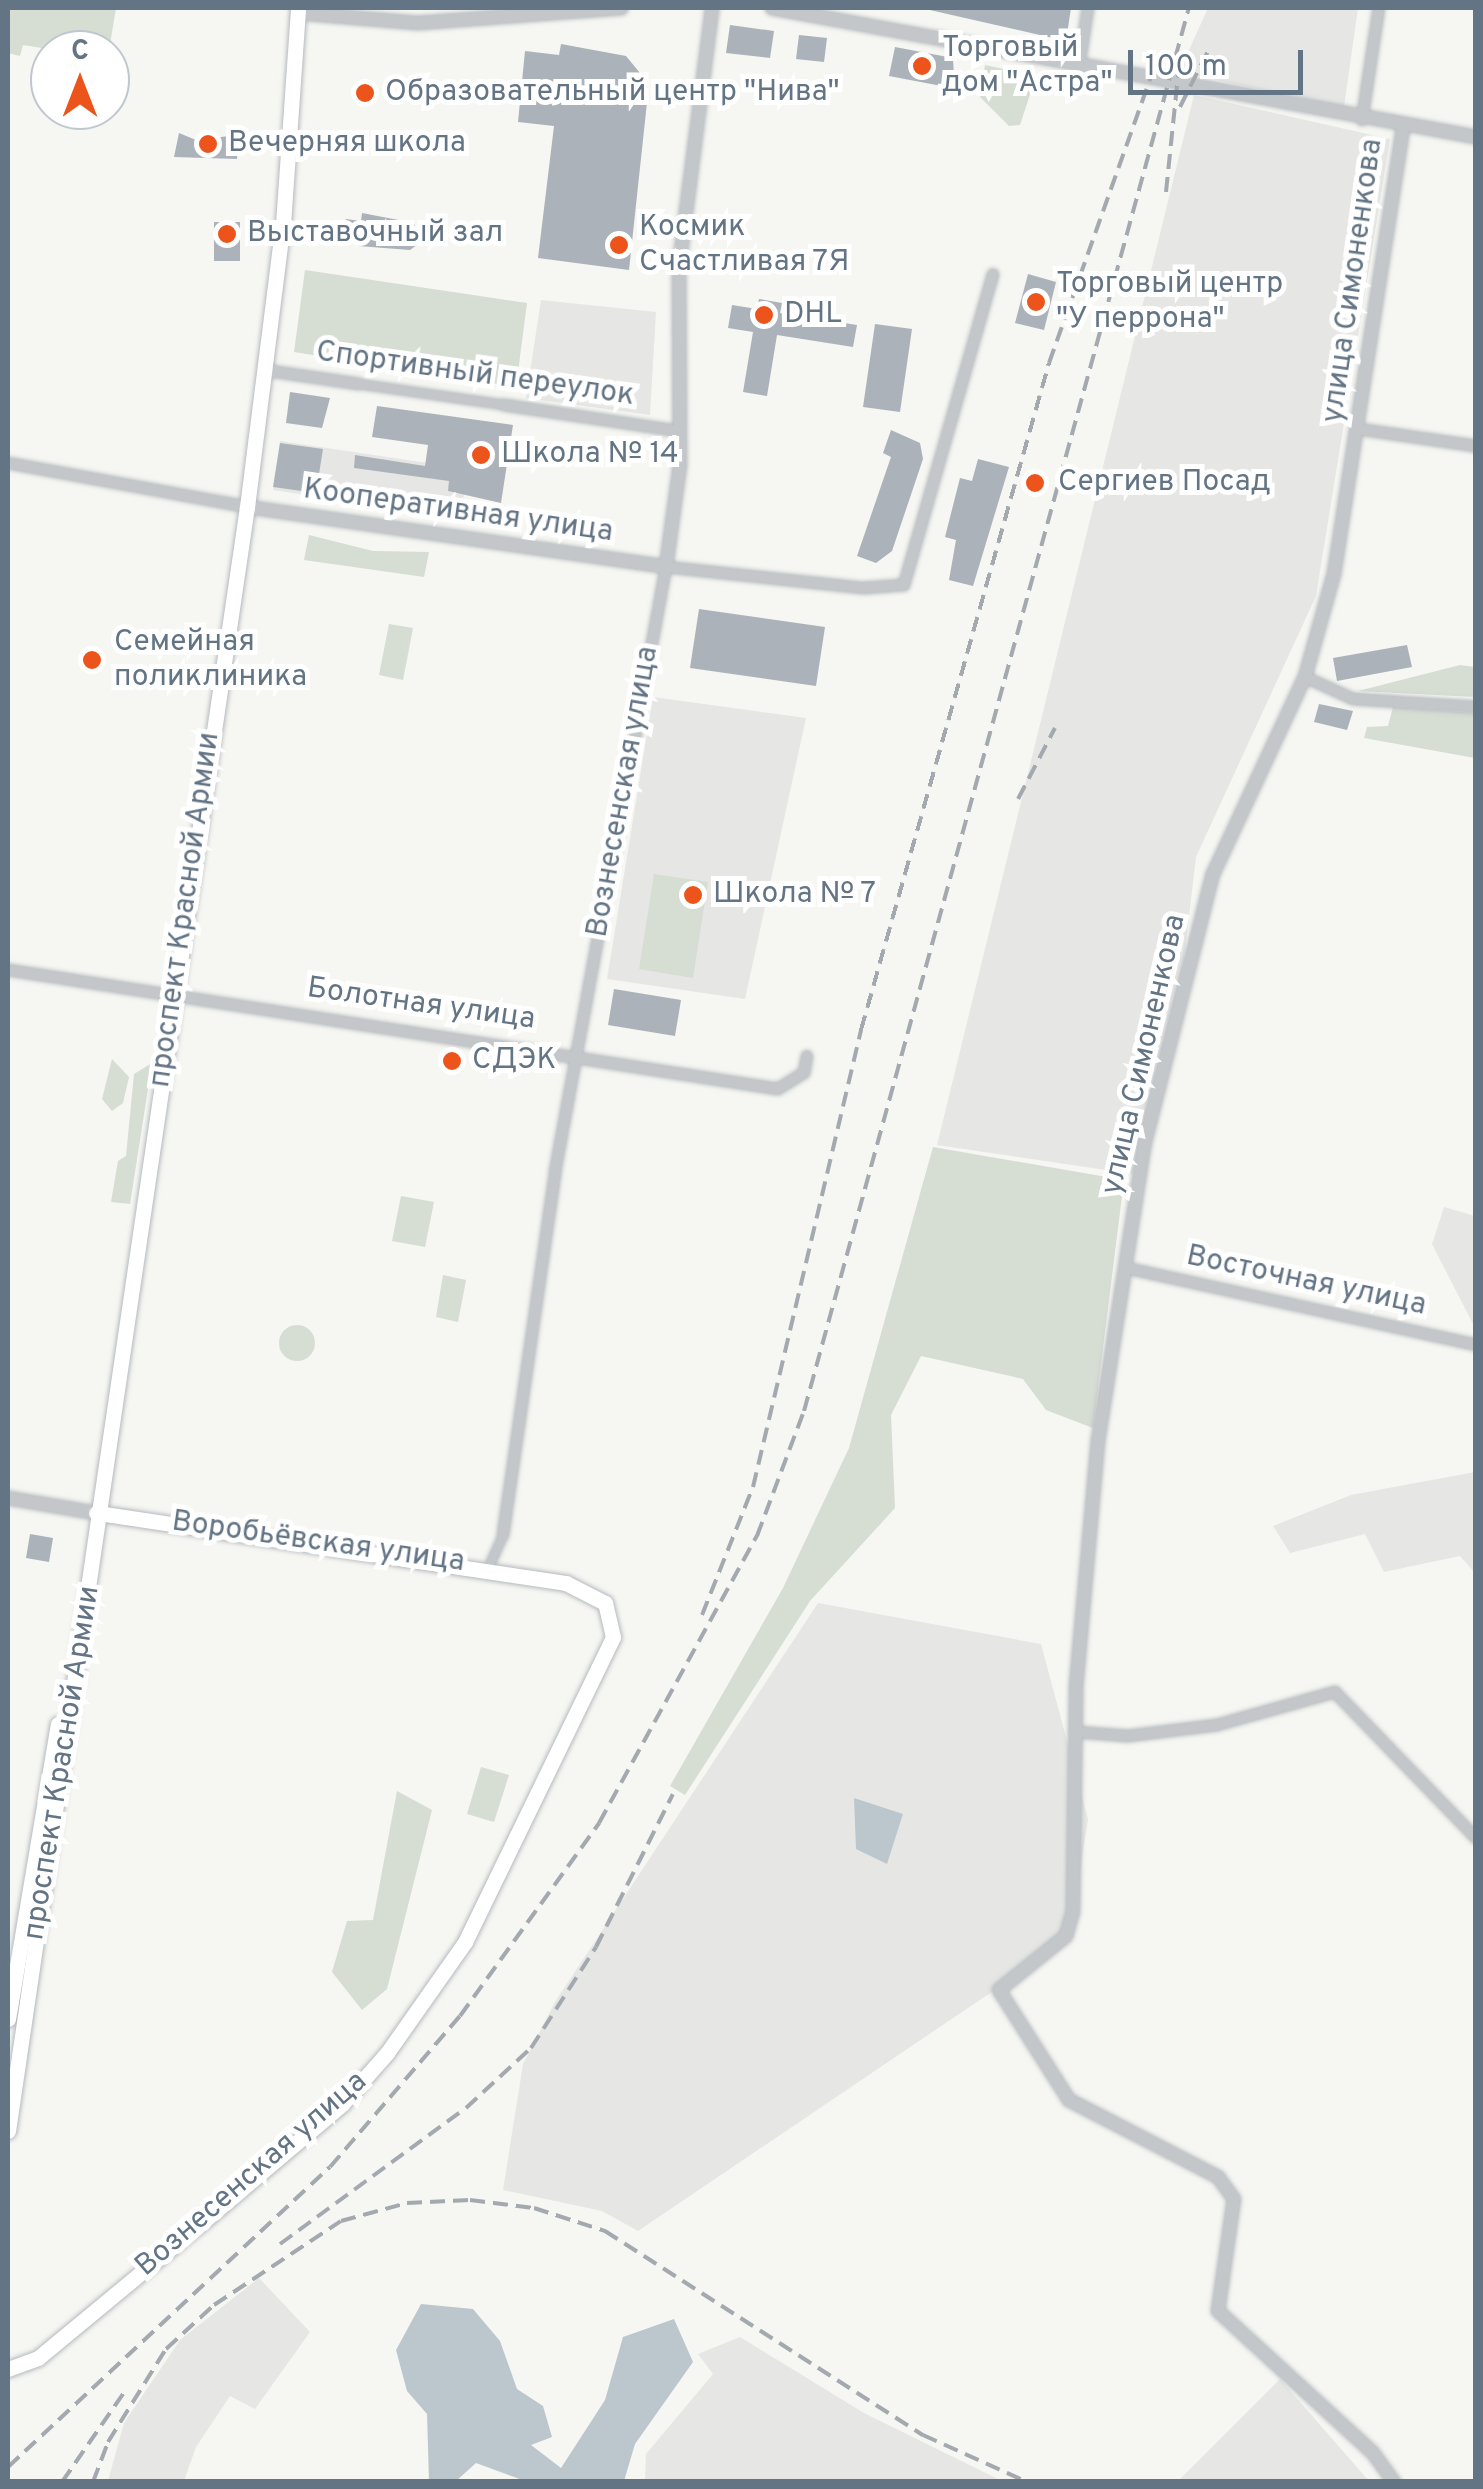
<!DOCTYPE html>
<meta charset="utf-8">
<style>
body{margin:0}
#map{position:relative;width:1483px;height:2489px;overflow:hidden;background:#f6f6f2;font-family:Overpass,sans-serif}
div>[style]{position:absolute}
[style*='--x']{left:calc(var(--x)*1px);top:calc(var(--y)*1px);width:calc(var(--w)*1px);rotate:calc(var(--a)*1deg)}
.built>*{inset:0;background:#e6e7e5}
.green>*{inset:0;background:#d6ddd3}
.round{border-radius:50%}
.water>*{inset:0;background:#bcc7cd}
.building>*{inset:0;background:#abb2b9}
.roads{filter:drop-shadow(0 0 2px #b5babf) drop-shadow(0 0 2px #b5babf)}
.pedestrian>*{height:8px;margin:-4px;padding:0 4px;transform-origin:4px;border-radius:4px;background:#c3c7ca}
.minor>*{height:10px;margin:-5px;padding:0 5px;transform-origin:5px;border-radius:5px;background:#c3c7ca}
.tertiary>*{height:12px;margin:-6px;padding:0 6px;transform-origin:6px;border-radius:6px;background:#c3c7ca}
.secondary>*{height:15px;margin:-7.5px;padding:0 7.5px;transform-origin:7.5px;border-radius:7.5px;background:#fff}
.rail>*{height:4px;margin-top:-2px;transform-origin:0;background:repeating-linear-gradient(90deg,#a3a9af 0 15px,transparent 0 23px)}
.dots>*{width:28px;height:28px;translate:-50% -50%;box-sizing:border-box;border:5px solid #fff;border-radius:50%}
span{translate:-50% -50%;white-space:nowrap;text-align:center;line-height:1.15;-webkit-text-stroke:10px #fff;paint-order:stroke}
.poi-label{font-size:30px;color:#637485}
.left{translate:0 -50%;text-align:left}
.street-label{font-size:30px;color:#637485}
.frame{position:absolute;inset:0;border:10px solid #637485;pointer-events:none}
.north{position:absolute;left:30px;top:30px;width:100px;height:100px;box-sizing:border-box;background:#fff;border:2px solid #c1c7ce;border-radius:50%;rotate:0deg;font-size:28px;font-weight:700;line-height:40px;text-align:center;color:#637485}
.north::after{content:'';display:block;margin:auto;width:35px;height:45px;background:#ec541b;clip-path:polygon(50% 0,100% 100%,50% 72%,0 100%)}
.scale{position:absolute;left:1128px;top:50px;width:175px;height:45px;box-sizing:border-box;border:5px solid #637485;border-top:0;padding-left:12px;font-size:30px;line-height:35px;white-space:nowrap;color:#637485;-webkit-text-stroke:8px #fff;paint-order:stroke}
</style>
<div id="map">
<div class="built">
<div style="clip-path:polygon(1208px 8px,1358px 8px,1344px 107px,1179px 72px)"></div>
<div style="clip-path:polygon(1194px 95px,1390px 139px,1316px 596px,1196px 857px,1178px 1011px,1133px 1174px,937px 1145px)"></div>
<div style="clip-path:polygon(541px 300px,656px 312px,650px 415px,526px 398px)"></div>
<div style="clip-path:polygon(280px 441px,468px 469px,460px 519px,273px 490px)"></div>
<div style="clip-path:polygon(653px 697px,806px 718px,745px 999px,607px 979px)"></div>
<div style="clip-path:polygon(1444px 1207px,1475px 1216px,1475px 1328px,1432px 1244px)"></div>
<div style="clip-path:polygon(1475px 1472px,1475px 1573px,1460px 1556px,1384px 1572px,1365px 1534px,1290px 1553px,1273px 1526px,1351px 1495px)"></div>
<div style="clip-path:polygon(818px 1603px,1041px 1644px,1088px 1819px,1070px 1939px,638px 2231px,602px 2211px,503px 2190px,523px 2064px,555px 2002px)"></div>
<div style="clip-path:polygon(259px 2278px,310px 2332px,255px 2409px,230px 2396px,196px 2447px,184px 2481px,108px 2481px,124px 2423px,180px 2340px)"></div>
<div style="clip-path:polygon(740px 2337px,864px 2413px,1002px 2481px,645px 2481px,646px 2454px,713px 2374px,698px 2354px)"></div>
<div style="clip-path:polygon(1280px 2379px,1369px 2481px,1178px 2481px)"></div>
</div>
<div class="green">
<div style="clip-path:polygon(8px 8px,116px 8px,109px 50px,76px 50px,78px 39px,57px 35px,54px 50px,23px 45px,20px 56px,8px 53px)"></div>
<div style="clip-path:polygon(985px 65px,1036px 76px,1020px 125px,1009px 126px,980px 97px)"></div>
<div style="clip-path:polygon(305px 270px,527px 303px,516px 387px,294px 352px)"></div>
<div style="clip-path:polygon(309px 535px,373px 551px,429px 552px,424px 577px,304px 560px)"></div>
<div style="clip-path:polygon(389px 624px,413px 628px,403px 680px,379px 675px)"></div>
<div style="clip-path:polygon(1460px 665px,1475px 667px,1475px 697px,1358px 691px)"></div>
<div style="clip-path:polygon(1393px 707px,1475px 713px,1475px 758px,1364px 738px,1367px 727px,1388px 726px)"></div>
<div style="clip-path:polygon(654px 874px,708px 882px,693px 978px,639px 969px)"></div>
<div style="clip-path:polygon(112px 1059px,129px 1077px,123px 1103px,112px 1111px,102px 1099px)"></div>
<div style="clip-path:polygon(152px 1063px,130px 1204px,111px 1202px,118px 1161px,126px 1156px,134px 1074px)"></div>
<div style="clip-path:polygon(933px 1147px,1124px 1180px,1093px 1428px,1046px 1410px,1023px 1379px,921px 1356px,891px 1415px,895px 1508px,810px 1601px,685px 1795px,670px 1786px,783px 1588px,849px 1448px)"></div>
<div style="clip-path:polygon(401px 1196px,434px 1202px,425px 1247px,392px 1241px)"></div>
<div style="clip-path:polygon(443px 1275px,466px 1280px,458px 1322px,436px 1317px)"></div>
<div class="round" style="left:279px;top:1325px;width:36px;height:36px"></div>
<div style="clip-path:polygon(481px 1767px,509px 1775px,494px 1822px,467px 1814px)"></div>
<div style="clip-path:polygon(397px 1791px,432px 1810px,387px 1989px,362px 2010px,332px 1972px,347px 1921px,373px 1920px)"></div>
</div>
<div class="water">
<div style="clip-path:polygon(854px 1798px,903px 1814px,887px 1864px,856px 1849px)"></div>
<div style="clip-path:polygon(421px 2304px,473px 2309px,500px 2341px,517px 2389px,543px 2406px,552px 2437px,531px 2445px,561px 2468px,605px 2400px,623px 2337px,674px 2319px,693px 2362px,635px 2444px,624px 2481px,525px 2481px,476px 2463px,456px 2481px,429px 2481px,427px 2414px,407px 2391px,396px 2350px)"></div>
</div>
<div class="building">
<div style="clip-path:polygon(921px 8px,1071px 8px,1066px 41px)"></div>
<div style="clip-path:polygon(730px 25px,774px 31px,770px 58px,726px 53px)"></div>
<div style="clip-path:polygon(799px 35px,827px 38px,824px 62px,796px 59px)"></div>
<div style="clip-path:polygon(561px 44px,626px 56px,649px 84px,629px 270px,538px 258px,554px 126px,518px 122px,525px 51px,559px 55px)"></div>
<div style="clip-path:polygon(895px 47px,953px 58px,954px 78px,947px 87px,889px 76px)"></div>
<div style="clip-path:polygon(179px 133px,196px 140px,238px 135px,237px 159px,174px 157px)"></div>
<div style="clip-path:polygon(362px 213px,414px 223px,421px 242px,410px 250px,358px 246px,359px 237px,344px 236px,346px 219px,361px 221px)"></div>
<div style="clip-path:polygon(214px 222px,240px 222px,240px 261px,214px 261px)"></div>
<div style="clip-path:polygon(1028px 274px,1056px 282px,1044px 330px,1015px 323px)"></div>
<div style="clip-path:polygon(759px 299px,782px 303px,780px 313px,857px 325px,853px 347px,777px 335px,767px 396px,743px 392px,753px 332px,728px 328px,732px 305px,757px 309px)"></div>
<div style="clip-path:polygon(875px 324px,912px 329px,900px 412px,863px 407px)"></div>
<div style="clip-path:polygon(290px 392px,330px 398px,322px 428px,286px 423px)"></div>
<div style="clip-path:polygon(377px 406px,513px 425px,501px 503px,448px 491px,449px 481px,354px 468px,355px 455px,425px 466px,428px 445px,372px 437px)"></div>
<div style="clip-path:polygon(891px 430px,920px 443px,923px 459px,892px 551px,876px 563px,857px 556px,891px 457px,883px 453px)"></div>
<div style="clip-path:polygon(280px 443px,323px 449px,316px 493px,273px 487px)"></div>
<div style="clip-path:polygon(978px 459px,1009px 467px,973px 586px,949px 580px,956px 540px,945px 537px,960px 478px,972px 481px)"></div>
<div style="clip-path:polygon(699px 609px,825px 627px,816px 686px,690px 668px)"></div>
<div style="clip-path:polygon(1407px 645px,1412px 667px,1337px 681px,1333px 658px)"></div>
<div style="clip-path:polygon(1319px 704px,1353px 711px,1347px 730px,1314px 722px)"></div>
<div style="clip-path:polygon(614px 989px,681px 1000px,675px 1036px,608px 1025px)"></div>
<div style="clip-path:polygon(30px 1534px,53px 1538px,49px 1562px,26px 1558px)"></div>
</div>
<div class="roads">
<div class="pedestrian">
<div style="--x:359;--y:384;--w:147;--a:8.2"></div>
<div style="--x:489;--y:1567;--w:35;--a:-66"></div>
</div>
<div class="minor">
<div style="--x:1080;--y:60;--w:53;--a:-81.3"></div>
<div style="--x:1362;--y:120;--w:113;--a:-81.4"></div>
<div style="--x:263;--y:370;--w:97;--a:8.3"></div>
<div style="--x:504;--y:405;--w:177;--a:8.5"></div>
<div style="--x:1358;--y:429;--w:119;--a:8.2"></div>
<div style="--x:8;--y:463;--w:243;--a:10.4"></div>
<div style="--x:1305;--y:677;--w:53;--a:24.6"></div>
<div style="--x:1353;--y:699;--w:123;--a:3.7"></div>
<div style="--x:8;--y:970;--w:779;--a:8.79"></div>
<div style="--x:778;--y:1089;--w:31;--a:-32"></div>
<div style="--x:804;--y:1073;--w:17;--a:-80"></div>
<div style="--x:1126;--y:1268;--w:358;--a:12.4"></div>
<div style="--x:503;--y:1535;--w:367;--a:-81.8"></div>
<div style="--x:555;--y:1172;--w:615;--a:-79.6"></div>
<div style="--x:666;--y:567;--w:199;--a:6.1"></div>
<div style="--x:864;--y:588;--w:40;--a:-4.3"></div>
<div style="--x:904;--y:585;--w:323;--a:-74"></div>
<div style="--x:1076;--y:1732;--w:52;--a:4.4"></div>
<div style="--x:1128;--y:1736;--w:90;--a:-7"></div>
<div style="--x:1217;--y:1725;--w:123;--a:-15.6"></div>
<div style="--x:1335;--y:1692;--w:203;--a:46"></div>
</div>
<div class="tertiary">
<div style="--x:772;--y:8;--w:716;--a:10.38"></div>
<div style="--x:297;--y:13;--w:121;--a:4.7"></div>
<div style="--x:418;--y:23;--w:204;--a:-4.2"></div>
<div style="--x:247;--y:507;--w:423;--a:8.1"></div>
<div style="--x:666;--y:567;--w:103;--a:-82.2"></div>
<div style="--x:680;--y:465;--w:198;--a:-90.3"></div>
<div style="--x:679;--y:267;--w:261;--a:-82.7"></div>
<div style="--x:8;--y:1498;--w:89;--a:9.7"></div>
<div style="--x:1394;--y:2482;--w:37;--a:-126"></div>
<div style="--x:1372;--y:2452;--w:209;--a:-137.5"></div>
<div style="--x:1218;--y:2311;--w:113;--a:-81.9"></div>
<div style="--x:1234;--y:2199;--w:27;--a:-126"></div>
<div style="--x:1218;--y:2177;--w:168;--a:-152.7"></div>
<div style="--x:1069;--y:2100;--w:130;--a:-122.5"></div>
<div style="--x:999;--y:1990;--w:86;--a:-38.9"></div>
<div style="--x:1066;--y:1936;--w:26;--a:-74"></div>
<div style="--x:1073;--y:1911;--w:224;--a:-89.2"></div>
<div style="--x:1076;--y:1687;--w:247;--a:-84.9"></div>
<div style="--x:1098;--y:1441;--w:299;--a:-81.1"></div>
<div style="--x:1144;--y:1146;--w:281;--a:-75.8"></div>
<div style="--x:1213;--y:874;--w:217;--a:-65"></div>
<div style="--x:1305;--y:677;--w:107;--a:-74.3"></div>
<div style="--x:1334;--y:574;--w:453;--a:-81.2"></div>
</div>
<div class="secondary">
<div style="--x:8;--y:2019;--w:299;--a:-80.4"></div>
<div style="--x:8;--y:2131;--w:1641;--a:-81.63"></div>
<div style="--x:247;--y:507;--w:285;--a:-82.8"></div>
<div style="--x:283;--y:224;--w:217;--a:-86"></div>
<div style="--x:8;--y:2369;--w:32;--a:-20"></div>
<div style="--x:38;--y:2358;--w:209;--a:-39.6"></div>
<div style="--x:199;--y:2225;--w:187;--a:-40.2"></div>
<div style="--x:342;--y:2104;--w:68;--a:-48.6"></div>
<div style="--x:387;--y:2053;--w:136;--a:-54.9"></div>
<div style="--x:465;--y:1942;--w:339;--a:-64.1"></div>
<div style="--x:613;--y:1637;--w:35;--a:-103"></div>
<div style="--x:605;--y:1603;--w:44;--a:-152.9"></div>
<div style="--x:566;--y:1583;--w:475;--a:-171.5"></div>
</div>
</div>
<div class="rail">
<div style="--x:1180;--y:107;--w:63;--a:-63.4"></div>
<div style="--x:1166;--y:192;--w:127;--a:-84.1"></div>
<div style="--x:1018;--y:799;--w:80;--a:-62.5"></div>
<div style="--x:702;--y:1615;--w:138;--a:-68.3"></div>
<div style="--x:753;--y:1487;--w:470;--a:-76.7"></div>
<div style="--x:861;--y:1030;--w:693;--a:-74.26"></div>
<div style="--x:1049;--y:363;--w:319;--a:-70.4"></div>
<div style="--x:280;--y:2244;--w:230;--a:-36.2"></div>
<div style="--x:466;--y:2108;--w:88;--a:-42.7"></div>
<div style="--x:531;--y:2048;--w:120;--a:-57.2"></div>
<div style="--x:596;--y:1947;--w:171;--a:-63.3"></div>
<div style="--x:8;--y:2467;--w:440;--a:-43"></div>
<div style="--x:330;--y:2167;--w:199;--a:-49.3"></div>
<div style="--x:460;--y:2016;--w:238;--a:-54.2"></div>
<div style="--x:599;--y:1823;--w:328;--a:-61.2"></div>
<div style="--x:757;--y:1536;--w:134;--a:-69.4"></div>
<div style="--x:804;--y:1411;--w:1455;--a:-74.66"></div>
<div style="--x:62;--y:2482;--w:114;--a:-55.3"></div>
<div style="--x:93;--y:2482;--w:43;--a:-69.4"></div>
<div style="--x:108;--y:2442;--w:110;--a:-58.1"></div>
<div style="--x:166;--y:2349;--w:65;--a:-42.5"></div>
<div style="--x:214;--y:2305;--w:152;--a:-33.5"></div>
<div style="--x:341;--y:2221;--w:68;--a:-15.3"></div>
<div style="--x:407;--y:2203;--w:63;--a:-2.7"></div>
<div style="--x:470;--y:2200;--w:64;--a:7.1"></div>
<div style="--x:534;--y:2208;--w:75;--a:17.9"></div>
<div style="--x:605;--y:2231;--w:378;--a:32.7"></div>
<div style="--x:923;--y:2435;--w:114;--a:24.3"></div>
</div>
<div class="dots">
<div style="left:922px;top:66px;background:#ec541b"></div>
<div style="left:365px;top:93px;background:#ec541b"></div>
<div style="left:208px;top:144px;background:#ec541b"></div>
<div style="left:227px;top:234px;background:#ec541b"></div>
<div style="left:619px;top:245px;background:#ec541b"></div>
<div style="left:1036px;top:302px;background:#ec541b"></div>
<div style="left:764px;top:315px;background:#ec541b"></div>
<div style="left:481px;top:455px;background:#ec541b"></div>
<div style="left:1035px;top:483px;background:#ec541b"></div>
<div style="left:92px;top:660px;background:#ec541b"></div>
<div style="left:693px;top:895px;background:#ec541b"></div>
<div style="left:452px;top:1061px;background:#ec541b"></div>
</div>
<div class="poi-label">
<span class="left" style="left:942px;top:66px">Торговый<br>дом "Астра"</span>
<span class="left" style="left:385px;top:93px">Образовательный центр "Нива"</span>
<span class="left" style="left:228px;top:144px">Вечерняя школа</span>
<span class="left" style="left:639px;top:245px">Космик<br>Счастливая 7Я</span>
<span class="left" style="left:247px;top:234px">Выставочный зал</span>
<span class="left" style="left:1056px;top:302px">Торговый центр<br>"У перрона"</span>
<span class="left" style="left:784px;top:315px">DHL</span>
<span class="left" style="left:501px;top:455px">Школа № 14</span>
<span class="left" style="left:1058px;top:483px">Сергиев Посад</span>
<span class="left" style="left:114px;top:660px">Семейная<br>поликлиника</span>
<span class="left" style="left:713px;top:895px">Школа № 7</span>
<span class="left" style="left:472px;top:1061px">СДЭК</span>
</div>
<div class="street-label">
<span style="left:1354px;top:281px;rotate:-82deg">улица Симоненкова</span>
<span style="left:475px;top:375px;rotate:8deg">Спортивный переулок</span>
<span style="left:458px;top:512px;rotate:8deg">Кооперативная улица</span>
<span style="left:624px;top:792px;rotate:-80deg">Вознесенская улица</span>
<span style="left:186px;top:910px;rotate:-82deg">проспект Красной Армии</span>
<span style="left:421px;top:1005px;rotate:8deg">Болотная улица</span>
<span style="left:1145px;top:1055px;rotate:-77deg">улица Симоненкова</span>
<span style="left:1306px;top:1282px;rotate:12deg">Восточная улица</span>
<span style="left:318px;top:1543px;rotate:8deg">Воробьёвская улица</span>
<span style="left:63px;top:1763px;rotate:-81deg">проспект Красной Армии</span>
<span style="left:252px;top:2175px;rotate:-41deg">Вознесенская улица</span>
</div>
<div class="frame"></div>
<div class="north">С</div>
<div class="scale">100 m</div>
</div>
